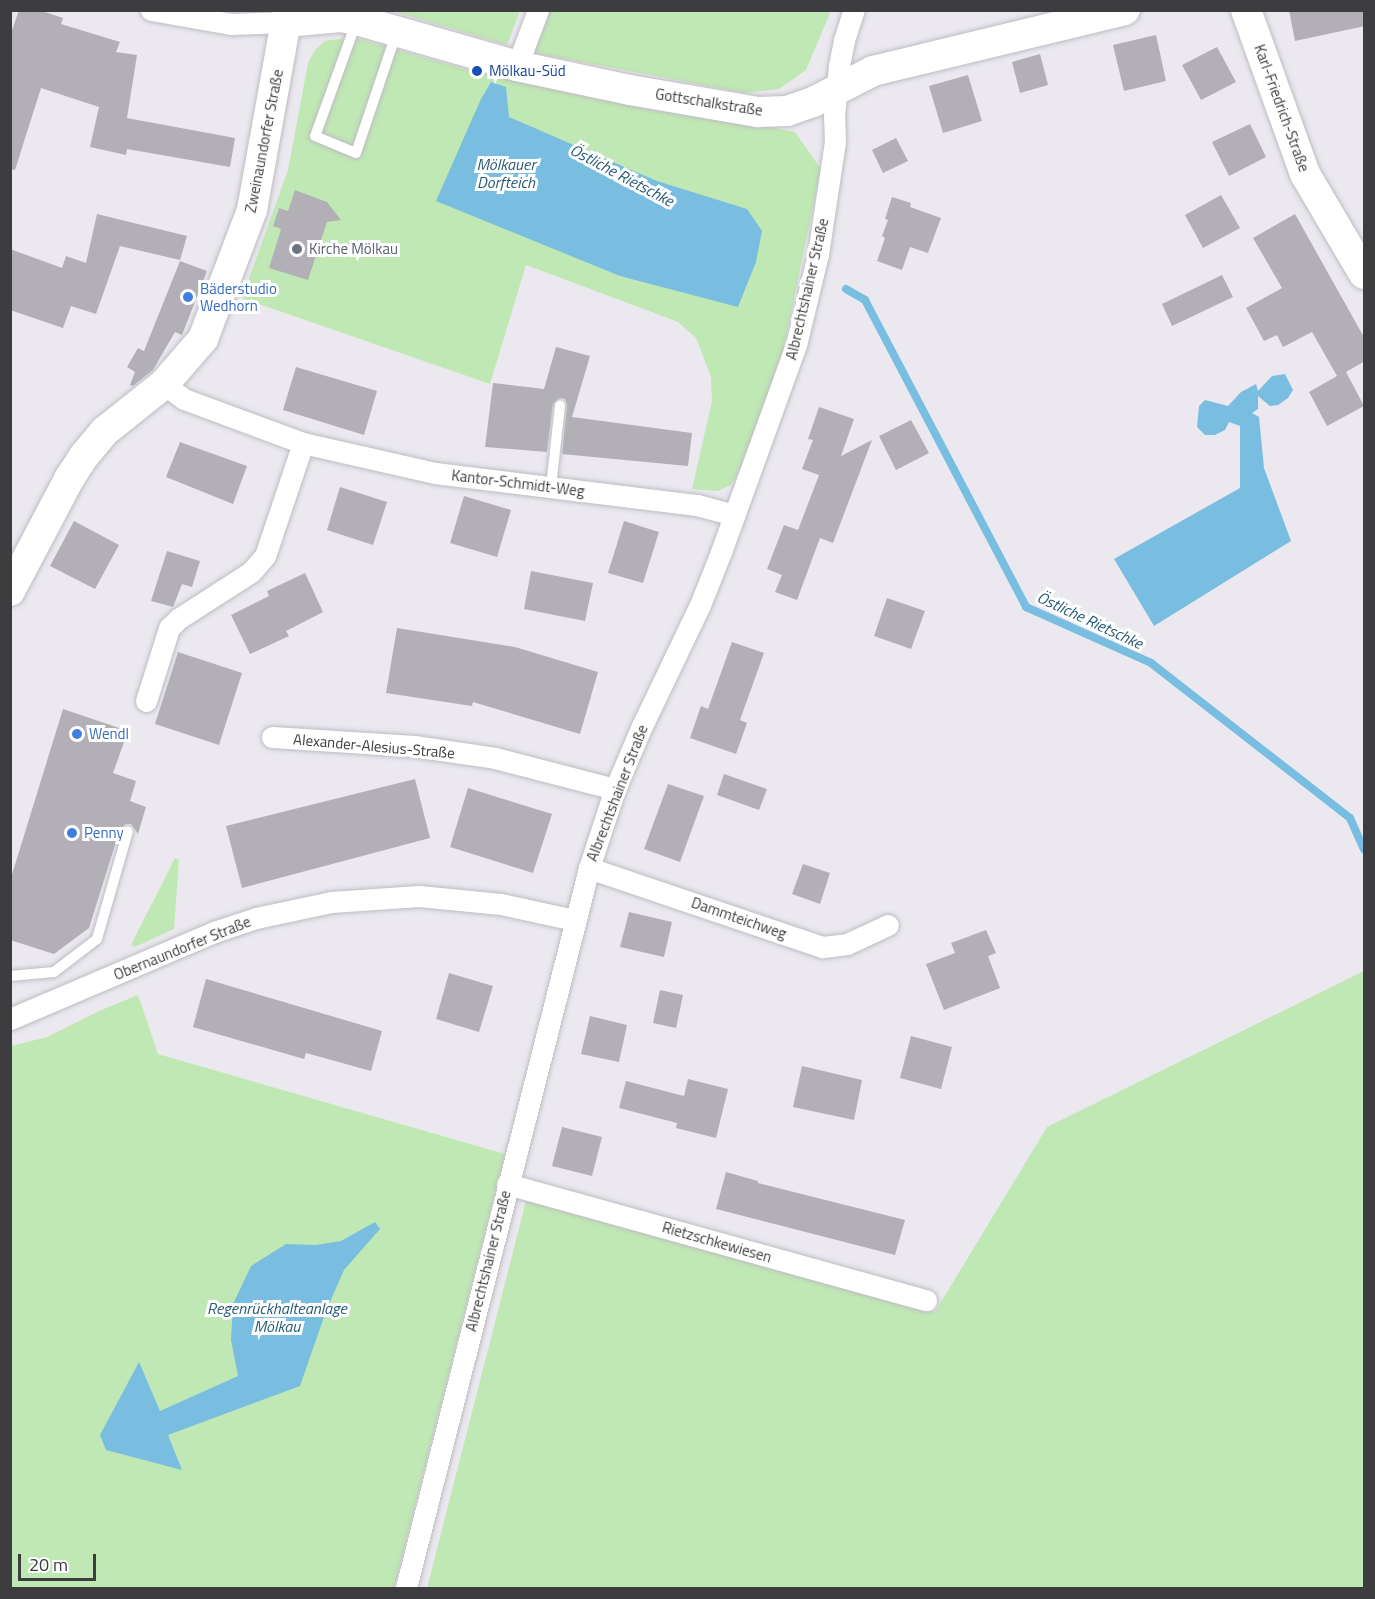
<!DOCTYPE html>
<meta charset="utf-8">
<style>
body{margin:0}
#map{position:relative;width:1375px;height:1599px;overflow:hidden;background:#ebe9ef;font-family:"Titillium Web",sans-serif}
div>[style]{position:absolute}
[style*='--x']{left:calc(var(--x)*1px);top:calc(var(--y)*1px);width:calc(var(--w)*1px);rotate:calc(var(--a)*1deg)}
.green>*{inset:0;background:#c0e8b4}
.water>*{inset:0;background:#79bde1}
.stream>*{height:8px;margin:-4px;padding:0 4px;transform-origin:4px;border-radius:4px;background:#79bde1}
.building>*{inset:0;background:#b2b0b6}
.roads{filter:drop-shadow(0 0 2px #bebcc2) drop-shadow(0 0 2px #bebcc2)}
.lane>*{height:10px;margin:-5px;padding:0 5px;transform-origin:5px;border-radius:5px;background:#fff}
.street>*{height:21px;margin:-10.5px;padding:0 10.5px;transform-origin:10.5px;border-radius:10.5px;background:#fff}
.secondary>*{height:30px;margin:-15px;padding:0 15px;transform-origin:15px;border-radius:15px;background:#fff}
.dots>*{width:16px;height:16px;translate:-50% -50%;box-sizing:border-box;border:3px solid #fff;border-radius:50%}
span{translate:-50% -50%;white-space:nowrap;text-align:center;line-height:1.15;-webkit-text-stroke:6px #fff;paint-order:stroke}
.transit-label{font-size:15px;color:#164399}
.left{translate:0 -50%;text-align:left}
.street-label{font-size:15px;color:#3d3c3e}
.worship-label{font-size:15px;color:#5b616d}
.shop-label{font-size:15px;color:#366cbe}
.water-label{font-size:16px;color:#265b75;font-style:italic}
.frame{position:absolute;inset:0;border:12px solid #3d3c3e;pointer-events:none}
.scale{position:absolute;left:18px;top:1554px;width:78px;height:27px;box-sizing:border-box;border:3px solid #3d3c3e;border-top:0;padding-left:8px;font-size:18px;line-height:21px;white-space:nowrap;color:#3d3c3e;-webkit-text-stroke:4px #fff;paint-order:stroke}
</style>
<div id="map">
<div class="green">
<div style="clip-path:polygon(392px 11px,520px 11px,507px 45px)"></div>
<div style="clip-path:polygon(545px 11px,831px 11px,806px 70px,779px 89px,745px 93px,529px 52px)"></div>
<div style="clip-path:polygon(346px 38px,360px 39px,479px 73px,795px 132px,821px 169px,783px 351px,743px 464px,732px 484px,718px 491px,692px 489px,712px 401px,711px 377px,696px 338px,678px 322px,526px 265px,490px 384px,242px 298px,288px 170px,308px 63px,315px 50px,325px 41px)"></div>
<div style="clip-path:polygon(175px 858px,179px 860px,174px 929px,135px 947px,131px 945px)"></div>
<div style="clip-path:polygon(1364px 971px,1364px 1588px,427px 1588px,526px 1201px,935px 1312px,1047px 1127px)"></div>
<div style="clip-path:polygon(138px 995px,158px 1054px,505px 1154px,394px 1588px,11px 1588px,11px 1046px,47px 1037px,99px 1011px)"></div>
</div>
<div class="water">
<div style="clip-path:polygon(491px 82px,506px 87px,509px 117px,657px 181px,747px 209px,762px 231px,756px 262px,738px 307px,620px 276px,436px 201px,481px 99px)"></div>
<div style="clip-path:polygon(1285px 374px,1293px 390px,1288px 398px,1278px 405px,1270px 406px,1258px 396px,1258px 409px,1252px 413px,1259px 417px,1264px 468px,1291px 541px,1154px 626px,1114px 559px,1240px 488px,1240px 426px,1229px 422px,1225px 430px,1215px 435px,1205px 435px,1197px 427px,1199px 406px,1205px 400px,1228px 406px,1241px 392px,1256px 384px,1258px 391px,1272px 376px)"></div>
<div style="clip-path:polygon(375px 1222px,380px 1229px,344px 1270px,326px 1311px,300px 1386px,168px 1435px,182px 1470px,106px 1450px,100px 1435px,139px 1362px,160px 1411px,238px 1376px,231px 1340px,233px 1304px,251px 1266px,286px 1244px,316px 1245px,341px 1241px)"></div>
</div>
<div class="stream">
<div style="--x:846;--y:289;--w:22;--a:30"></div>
<div style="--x:865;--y:300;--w:347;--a:62.3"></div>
<div style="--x:1026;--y:607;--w:137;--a:24.1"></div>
<div style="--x:1151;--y:663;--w:252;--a:37.9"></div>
<div style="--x:1350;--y:818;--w:34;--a:66"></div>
</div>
<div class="building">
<div style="clip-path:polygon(19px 10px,39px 10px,63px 18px,61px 24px,120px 42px,116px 52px,137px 55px,127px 118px,235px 138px,230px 167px,127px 149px,126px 155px,90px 147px,99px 107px,41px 88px,15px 170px,10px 169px,10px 36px)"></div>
<div style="clip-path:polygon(1289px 10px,1365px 10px,1365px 26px,1295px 41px)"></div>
<div style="clip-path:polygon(1156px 35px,1166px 81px,1124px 91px,1113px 45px)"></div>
<div style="clip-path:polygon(1217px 47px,1236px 82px,1201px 100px,1182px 65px)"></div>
<div style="clip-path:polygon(1040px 54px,1048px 85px,1020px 93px,1012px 62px)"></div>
<div style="clip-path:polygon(968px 75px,982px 121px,943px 133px,929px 86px)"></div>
<div style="clip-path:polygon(1250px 124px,1266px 157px,1229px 176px,1212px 142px)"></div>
<div style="clip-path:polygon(896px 138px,908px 161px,883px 173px,872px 150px)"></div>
<div style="clip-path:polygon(295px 190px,327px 202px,341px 220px,327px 222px,308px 280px,269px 268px,281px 229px,273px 226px,279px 208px,288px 211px)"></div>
<div style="clip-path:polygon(1221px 195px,1240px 228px,1203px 248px,1185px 215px)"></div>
<div style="clip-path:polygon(892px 197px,911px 203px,910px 207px,941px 218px,928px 253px,910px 247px,902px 270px,877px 261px,885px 238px,882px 236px,888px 220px,885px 219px)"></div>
<div style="clip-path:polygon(97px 214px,187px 236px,180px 260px,120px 246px,96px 314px,71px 306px,63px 328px,10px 310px,10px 249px,62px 268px,66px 256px,86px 263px)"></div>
<div style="clip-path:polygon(1295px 214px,1365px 339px,1365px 361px,1346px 372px,1364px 406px,1327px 426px,1309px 392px,1337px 376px,1312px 332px,1283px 347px,1277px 335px,1264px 341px,1246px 308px,1282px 288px,1253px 238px)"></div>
<div style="clip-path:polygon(180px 261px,207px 271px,182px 335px,175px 332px,153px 370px,133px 386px,130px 385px,135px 372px,127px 367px,138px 348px,144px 351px)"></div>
<div style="clip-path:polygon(1222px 275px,1233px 297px,1172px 326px,1162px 304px)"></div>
<div style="clip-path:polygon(556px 347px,590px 356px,572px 417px,692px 433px,688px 466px,562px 454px,567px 405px,565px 399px,560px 398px,553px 404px,547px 452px,485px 447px,493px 383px,544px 389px)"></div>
<div style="clip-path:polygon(296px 367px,377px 391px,364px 435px,283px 410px)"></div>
<div style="clip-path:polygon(819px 407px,854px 419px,841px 456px,872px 440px,833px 543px,820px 538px,797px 600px,775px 592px,782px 575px,767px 569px,784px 525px,798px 530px,819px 475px,802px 469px,813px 440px,808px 439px)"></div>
<div style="clip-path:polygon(911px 420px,929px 453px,896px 470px,879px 436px)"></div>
<div style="clip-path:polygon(180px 442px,247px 466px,233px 504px,166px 477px)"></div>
<div style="clip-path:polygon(340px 487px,387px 502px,373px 545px,327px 530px)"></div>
<div style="clip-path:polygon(464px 496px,511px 510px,497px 557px,450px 543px)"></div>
<div style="clip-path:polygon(74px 521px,119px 545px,95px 589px,50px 566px)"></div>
<div style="clip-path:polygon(624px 521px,659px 532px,643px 583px,608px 573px)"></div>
<div style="clip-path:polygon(167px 551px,200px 561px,192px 587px,182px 584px,173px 607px,151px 601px)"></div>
<div style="clip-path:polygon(531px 571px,593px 583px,585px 621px,524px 609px)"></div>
<div style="clip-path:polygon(305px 573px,323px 612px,286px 631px,289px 636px,250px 654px,231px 615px,269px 596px,267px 591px)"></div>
<div style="clip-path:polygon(887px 598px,925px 611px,911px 649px,874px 636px)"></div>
<div style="clip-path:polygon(397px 628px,515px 647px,598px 672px,580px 734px,473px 702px,472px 706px,386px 693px)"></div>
<div style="clip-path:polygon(732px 642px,764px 653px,740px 720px,747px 723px,736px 754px,690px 738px,701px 706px,708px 709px)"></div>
<div style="clip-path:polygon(178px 652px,242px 673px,219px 745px,155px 724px)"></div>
<div style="clip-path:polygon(63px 709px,128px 731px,113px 773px,136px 781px,130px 801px,146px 807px,138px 834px,131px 824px,126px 824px,120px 829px,89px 928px,54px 954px,10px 940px,10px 881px)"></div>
<div style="clip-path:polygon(724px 774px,767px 789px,759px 810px,717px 795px)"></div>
<div style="clip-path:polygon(415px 779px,430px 838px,242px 888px,226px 826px)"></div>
<div style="clip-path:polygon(668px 784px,704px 796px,680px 862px,644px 849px)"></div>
<div style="clip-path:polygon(468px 788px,552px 814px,533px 873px,450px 847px)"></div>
<div style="clip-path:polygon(803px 864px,830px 873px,820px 904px,792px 894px)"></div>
<div style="clip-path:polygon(629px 912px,672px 922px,664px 957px,620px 947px)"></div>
<div style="clip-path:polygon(986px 930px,996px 953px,988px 956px,1000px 988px,944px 1010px,926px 964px,955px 953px,951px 943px)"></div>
<div style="clip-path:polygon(449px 973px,493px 986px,479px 1032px,436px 1019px)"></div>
<div style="clip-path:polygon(206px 979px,382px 1031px,371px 1071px,306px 1053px,304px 1059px,193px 1027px)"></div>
<div style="clip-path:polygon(660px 990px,683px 995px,676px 1028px,653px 1023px)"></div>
<div style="clip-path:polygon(590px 1016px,627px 1025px,619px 1062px,581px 1054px)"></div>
<div style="clip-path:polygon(911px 1036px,952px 1047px,941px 1089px,900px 1078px)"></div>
<div style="clip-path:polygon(802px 1066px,862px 1080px,854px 1120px,793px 1107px)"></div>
<div style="clip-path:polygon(688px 1079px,728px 1089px,716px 1138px,676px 1128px,677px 1123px,619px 1108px,626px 1081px,684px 1096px)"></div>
<div style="clip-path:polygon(562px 1127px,602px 1137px,592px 1176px,552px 1166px)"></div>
<div style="clip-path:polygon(726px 1172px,758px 1181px,758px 1183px,905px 1220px,895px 1255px,716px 1209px)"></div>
</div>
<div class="roads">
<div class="lane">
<div style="--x:356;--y:23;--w:120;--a:109.9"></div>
<div style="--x:315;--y:136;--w:44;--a:22.5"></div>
<div style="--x:356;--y:153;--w:126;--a:-71.4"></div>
<div style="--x:551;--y:487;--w:82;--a:-83.7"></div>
<div style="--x:10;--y:976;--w:44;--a:-5.2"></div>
<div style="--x:54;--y:972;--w:54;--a:-37.5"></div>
<div style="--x:97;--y:939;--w:112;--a:-74"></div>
</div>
<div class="street">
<div style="--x:151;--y:10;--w:81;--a:9.9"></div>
<div style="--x:231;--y:24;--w:55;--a:-2.1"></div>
<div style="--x:517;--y:66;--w:60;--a:-69.4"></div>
<div style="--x:164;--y:384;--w:25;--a:37"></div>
<div style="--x:184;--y:399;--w:127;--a:20.3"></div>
<div style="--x:303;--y:443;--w:135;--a:12.8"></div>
<div style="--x:435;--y:473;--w:264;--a:7"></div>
<div style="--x:697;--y:505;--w:39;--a:15"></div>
<div style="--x:146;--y:701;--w:77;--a:-72.5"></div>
<div style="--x:169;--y:628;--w:13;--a:-45"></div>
<div style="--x:178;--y:619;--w:87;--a:-32.8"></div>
<div style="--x:251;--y:572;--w:21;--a:-49"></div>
<div style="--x:265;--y:556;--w:119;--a:-71.4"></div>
<div style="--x:272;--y:737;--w:142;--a:3.6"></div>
<div style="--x:414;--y:746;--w:82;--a:8.4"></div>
<div style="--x:495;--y:758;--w:124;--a:14.5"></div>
<div style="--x:589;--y:868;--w:247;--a:18.7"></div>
<div style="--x:823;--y:947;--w:24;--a:-7"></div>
<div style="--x:847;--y:944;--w:45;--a:-24.9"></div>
<div style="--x:10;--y:1019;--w:222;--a:-23.1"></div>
<div style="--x:214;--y:932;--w:44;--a:-18.4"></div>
<div style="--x:256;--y:918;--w:77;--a:-12"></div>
<div style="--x:331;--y:902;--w:88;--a:-3.9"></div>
<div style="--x:419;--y:896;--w:82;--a:5.6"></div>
<div style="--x:501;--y:904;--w:75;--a:12.4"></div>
<div style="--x:507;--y:1184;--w:435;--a:15.5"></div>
<div style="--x:406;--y:1588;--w:743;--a:-75.74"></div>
<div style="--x:589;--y:868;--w:83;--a:-71.8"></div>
<div style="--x:615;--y:789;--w:66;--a:-66.9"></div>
<div style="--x:641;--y:728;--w:136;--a:-64.4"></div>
<div style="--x:700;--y:605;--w:57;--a:-68.4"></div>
<div style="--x:721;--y:552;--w:220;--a:-70.1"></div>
<div style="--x:796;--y:345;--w:94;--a:-76.4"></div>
<div style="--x:818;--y:254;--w:113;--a:-81.4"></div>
<div style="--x:835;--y:142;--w:26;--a:-92"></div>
<div style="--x:834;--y:116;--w:50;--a:-84.3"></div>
<div style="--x:839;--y:66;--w:26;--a:-79"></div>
<div style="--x:844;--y:40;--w:32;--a:-72"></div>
</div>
<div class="secondary">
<div style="--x:1246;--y:10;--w:174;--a:70.2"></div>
<div style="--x:1305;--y:174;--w:116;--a:59.5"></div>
<div style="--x:286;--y:22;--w:55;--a:-5.2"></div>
<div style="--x:341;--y:17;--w:16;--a:11"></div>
<div style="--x:357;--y:20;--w:166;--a:16"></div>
<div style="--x:517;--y:66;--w:116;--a:12"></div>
<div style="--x:630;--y:90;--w:130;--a:9.8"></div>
<div style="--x:758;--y:112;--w:29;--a:-2"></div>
<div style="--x:787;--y:111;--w:28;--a:-19"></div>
<div style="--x:813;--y:102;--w:68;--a:-27.3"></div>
<div style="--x:873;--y:71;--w:259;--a:-13.6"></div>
<div style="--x:10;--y:591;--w:127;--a:-62.2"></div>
<div style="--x:69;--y:479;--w:27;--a:-57"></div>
<div style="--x:84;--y:456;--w:33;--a:-50"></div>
<div style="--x:105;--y:431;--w:75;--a:-38.5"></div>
<div style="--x:164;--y:384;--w:60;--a:-49.1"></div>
<div style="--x:203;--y:339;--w:138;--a:-69.2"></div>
<div style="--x:252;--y:210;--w:203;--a:-79.8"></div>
</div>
</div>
<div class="dots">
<div style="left:477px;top:71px;background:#1a4fb4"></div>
<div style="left:297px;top:249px;background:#6b7280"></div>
<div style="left:188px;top:297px;background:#3f7fe0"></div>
<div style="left:77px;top:734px;background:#3f7fe0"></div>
<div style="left:72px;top:833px;background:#3f7fe0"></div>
</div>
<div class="transit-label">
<span class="left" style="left:489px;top:71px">Mölkau-Süd</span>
</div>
<div class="street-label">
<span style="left:709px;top:102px;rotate:9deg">Gottschalkstraße</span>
<span style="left:1282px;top:108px;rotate:70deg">Karl-Friedrich-Straße</span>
<span style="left:264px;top:141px;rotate:-79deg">Zweinaundorfer Straße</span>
<span style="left:807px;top:289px;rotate:-77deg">Albrechtshainer Straße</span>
<span style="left:518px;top:483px;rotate:7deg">Kantor-Schmidt-Weg</span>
<span style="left:374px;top:746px;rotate:5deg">Alexander-Alesius-Straße</span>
<span style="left:617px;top:793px;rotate:-69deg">Albrechtshainer Straße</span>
<span style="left:739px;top:918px;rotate:19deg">Dammteichweg</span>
<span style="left:182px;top:948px;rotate:-22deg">Obernaundorfer Straße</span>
<span style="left:717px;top:1242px;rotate:16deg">Rietzschkewiesen</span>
<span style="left:488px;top:1261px;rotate:-76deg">Albrechtshainer Straße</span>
</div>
<div class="worship-label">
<span class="left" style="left:309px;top:249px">Kirche Mölkau</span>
</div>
<div class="shop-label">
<span class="left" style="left:200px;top:297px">Bäderstudio<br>Wedhorn</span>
<span class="left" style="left:89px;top:734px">Wendl</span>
<span class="left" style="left:84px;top:833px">Penny</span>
</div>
<div class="water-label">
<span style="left:506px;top:173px">Mölkauer<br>Dorfteich</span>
<span style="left:622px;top:175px;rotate:28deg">Östliche Rietschke</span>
<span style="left:1090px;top:620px;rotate:25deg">Östliche Rietschke</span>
<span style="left:277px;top:1317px">Regenrückhalteanlage<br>Mölkau</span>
</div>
<div class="frame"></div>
<div class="scale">20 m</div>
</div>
